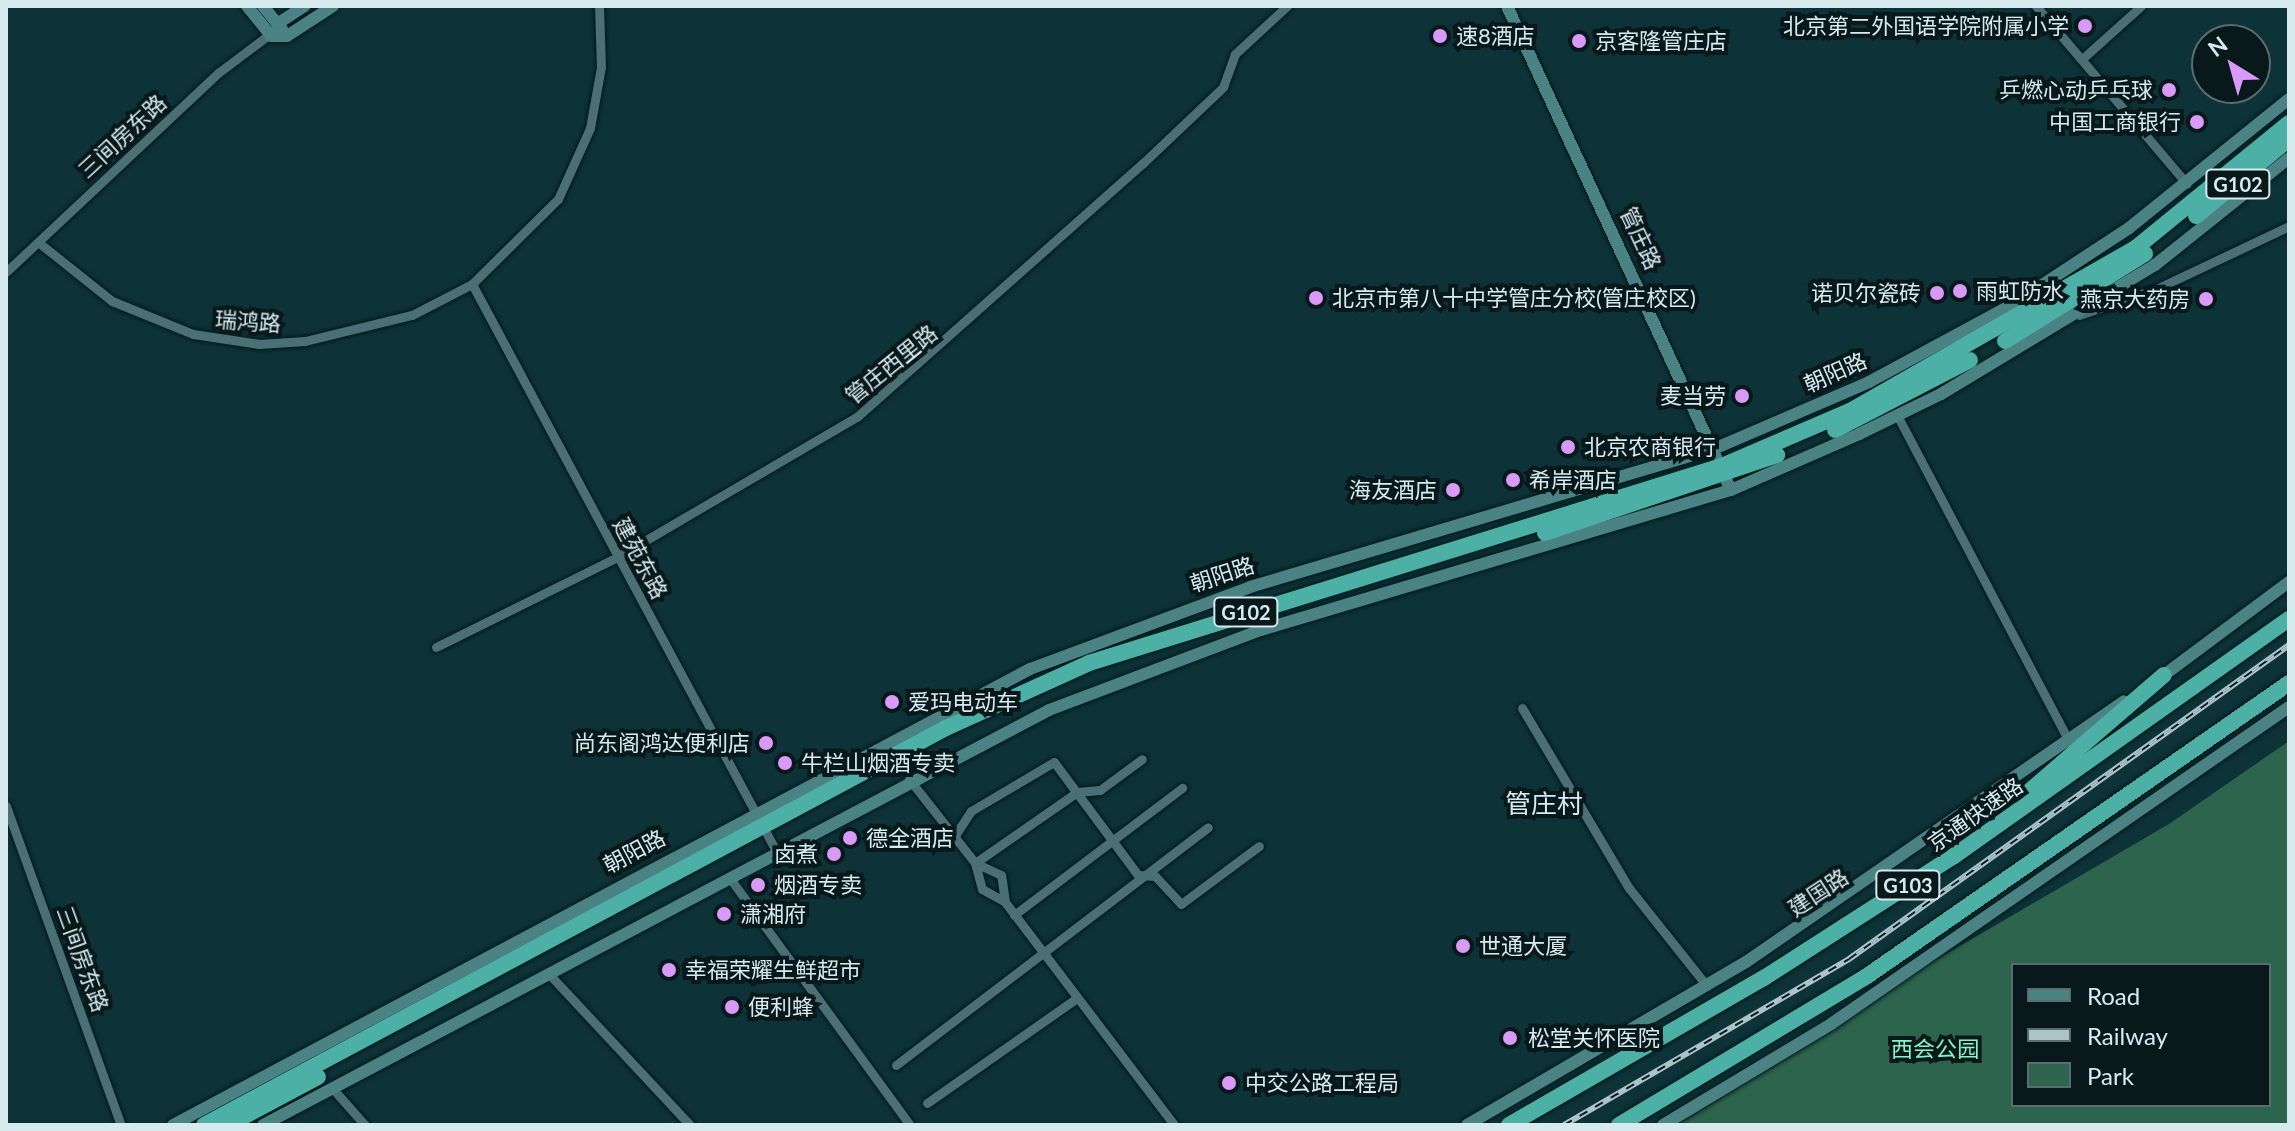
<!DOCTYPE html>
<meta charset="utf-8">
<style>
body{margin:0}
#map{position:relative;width:2295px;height:1131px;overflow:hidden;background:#0d3338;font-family:Lato,"Noto Sans SC",sans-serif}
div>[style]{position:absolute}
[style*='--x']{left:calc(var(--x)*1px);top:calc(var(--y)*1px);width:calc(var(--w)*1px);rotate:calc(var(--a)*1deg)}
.green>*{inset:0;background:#2c644d}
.roads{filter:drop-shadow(0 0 2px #001a1d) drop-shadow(0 0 2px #001a1d)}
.street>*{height:9px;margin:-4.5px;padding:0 4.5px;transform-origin:4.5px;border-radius:4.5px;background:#4a6f74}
.secondary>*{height:12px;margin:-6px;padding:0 6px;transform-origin:6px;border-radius:6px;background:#4b8283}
.highway>*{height:16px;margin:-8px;padding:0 8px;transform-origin:8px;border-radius:8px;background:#4db0a6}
.rail>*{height:6px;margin-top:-3px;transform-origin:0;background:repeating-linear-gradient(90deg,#09181a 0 9px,#acc4c7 0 18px);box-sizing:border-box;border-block:2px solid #acc4c7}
.dots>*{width:22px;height:22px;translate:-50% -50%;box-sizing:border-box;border:4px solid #09181a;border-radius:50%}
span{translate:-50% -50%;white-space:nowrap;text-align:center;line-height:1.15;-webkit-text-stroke:8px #09181a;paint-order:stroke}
.shield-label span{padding:2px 6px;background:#09181a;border:2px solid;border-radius:6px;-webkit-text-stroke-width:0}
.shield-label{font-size:20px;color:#d7ebee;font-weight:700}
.poi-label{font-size:22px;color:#d7ebee}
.right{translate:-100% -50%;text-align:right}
.left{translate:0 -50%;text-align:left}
.street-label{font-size:22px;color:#d7ebee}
.park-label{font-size:22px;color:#82f6c6}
.quarter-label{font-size:26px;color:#d7ebee}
.frame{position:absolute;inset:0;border:8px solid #d7ebee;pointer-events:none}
.legend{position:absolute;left:2011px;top:963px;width:260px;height:144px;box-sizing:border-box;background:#09181a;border:2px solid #5b6c6f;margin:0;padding:10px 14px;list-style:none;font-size:24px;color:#d7ebee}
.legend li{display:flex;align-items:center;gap:16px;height:40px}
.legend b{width:40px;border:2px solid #5b6c6f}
.north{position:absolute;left:2191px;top:24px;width:80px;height:80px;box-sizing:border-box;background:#09181a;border:2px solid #5b6c6f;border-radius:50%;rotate:323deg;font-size:22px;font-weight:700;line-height:32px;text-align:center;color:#d7ebee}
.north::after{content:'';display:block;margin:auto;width:28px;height:36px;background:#d99af7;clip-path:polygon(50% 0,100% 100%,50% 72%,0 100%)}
</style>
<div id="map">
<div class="green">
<div style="clip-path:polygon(evenodd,2289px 741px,2289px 1125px,1653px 1125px,2169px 824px,2289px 741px,2013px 965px,2269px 965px,2269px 1105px,2013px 1105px,2013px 965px)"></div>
</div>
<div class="roads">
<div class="street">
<div style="--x:2036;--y:6;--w:233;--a:49.7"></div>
<div style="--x:2082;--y:59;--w:79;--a:-41.9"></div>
<div style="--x:38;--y:242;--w:95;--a:38.6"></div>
<div style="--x:112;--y:301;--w:87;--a:22.2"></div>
<div style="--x:193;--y:334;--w:67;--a:8.6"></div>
<div style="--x:259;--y:344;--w:46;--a:-3.7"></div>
<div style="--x:305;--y:341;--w:110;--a:-13.7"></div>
<div style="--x:412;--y:315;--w:68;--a:-27.3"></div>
<div style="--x:472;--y:284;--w:121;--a:-44.7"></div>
<div style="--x:558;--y:199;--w:78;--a:-65.7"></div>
<div style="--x:590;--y:128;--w:62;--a:-79.8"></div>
<div style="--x:601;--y:67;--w:61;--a:-91.9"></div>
<div style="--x:6;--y:272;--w:291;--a:-43.2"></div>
<div style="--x:218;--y:73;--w:70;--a:-36.9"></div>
<div style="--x:472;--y:284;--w:643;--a:61.8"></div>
<div style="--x:2079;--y:315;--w:81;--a:-18.7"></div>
<div style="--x:2156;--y:289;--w:147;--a:-25.3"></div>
<div style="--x:1897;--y:415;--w:366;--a:62.2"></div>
<div style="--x:436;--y:647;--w:202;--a:-26.4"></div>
<div style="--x:617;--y:557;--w:279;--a:-30.3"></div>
<div style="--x:858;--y:416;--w:380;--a:-41.6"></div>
<div style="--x:1142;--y:164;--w:112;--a:-43.5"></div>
<div style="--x:1223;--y:87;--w:35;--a:-70"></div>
<div style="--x:1235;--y:54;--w:71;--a:-42.7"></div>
<div style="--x:1522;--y:708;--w:209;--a:59.3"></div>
<div style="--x:1629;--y:888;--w:125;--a:51.5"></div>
<div style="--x:909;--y:779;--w:107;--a:51.8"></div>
<div style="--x:975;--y:863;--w:27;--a:75"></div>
<div style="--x:982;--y:889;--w:26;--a:29"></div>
<div style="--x:1005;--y:902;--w:27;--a:-98"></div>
<div style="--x:1001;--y:875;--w:29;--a:-155"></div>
<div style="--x:6;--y:806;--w:339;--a:70.2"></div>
<div style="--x:954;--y:837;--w:31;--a:-57"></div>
<div style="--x:971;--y:811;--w:96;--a:-30.6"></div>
<div style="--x:1054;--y:762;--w:141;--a:53.4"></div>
<div style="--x:1138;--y:875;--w:17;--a:3"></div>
<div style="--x:1155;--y:876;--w:38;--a:47"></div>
<div style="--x:1181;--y:904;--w:97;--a:-36.6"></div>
<div style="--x:975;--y:863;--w:124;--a:-34.8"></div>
<div style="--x:1077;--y:792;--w:23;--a:-5"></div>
<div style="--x:1100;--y:790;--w:52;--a:-36.4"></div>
<div style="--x:729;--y:877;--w:307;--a:53.9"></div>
<div style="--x:1005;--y:902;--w:280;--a:52.8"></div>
<div style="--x:1014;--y:915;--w:211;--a:-37.1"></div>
<div style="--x:549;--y:974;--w:207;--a:47"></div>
<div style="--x:896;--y:1065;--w:392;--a:-37.3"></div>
<div style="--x:333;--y:1089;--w:48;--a:48.4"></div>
<div style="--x:927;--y:1103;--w:183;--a:-35"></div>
</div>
<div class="secondary">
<div style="--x:247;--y:6;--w:38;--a:51"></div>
<div style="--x:271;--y:36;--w:16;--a:0"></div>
<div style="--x:263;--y:6;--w:38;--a:51"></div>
<div style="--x:1507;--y:6;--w:533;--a:65.16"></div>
<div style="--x:277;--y:24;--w:33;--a:-33"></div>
<div style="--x:287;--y:36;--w:55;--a:-33.1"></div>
<div style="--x:2160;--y:678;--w:161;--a:-36.7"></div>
<div style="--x:173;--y:1125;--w:971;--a:-28.02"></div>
<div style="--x:1030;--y:669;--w:235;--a:-20.4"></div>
<div style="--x:1250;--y:587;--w:486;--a:-16.6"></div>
<div style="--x:1716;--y:448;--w:167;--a:-23.3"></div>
<div style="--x:1869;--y:382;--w:164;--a:-28.4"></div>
<div style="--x:2013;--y:304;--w:139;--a:-33.2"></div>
<div style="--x:2129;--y:228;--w:206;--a:-38.9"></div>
<div style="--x:263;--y:1125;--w:889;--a:-27.83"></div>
<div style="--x:1049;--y:710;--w:227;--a:-20.7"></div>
<div style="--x:1261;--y:630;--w:490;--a:-16.6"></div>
<div style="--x:1731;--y:490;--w:140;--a:-23.6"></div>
<div style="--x:1859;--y:434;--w:91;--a:-26"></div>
<div style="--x:1941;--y:394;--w:250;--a:-31.1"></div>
<div style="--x:2155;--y:265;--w:171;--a:-38.6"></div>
<div style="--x:1467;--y:1125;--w:323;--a:-30.3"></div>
<div style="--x:1746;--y:962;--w:459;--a:-34.6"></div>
<div style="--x:1663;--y:1125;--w:196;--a:-31"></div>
<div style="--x:1831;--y:1024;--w:557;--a:-34.69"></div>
</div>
<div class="highway">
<div style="--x:2196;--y:216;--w:121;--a:-39.6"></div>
<div style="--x:2005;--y:341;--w:165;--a:-31.9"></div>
<div style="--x:1835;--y:430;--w:152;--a:-27.4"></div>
<div style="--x:1545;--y:533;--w:245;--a:-18.6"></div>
<div style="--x:2026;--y:794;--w:182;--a:-40.8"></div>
<div style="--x:204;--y:1125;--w:842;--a:-28.15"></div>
<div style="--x:946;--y:728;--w:157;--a:-24.4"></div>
<div style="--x:1089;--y:663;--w:663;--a:-17.29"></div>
<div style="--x:1722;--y:466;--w:139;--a:-23.3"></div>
<div style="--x:1850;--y:411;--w:331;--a:-29.7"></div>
<div style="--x:2137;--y:247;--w:196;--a:-39.2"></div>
<div style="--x:228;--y:1125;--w:102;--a:-28.1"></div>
<div style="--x:1509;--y:1125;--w:294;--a:-30"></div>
<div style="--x:1764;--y:978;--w:226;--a:-32.7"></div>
<div style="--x:1954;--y:856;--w:410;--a:-35.3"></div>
<div style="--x:1619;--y:1125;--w:289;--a:-31"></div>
<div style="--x:1867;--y:976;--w:514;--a:-34.77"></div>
</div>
</div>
<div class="rail">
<div style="--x:1564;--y:1125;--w:330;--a:-30.2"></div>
<div style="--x:1849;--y:959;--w:541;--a:-35.51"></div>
</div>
<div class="dots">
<div style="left:2085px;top:26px;background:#d99af7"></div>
<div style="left:1440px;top:36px;background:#d99af7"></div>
<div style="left:1579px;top:41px;background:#d99af7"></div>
<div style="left:2169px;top:90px;background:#d99af7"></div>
<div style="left:2197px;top:122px;background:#d99af7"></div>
<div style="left:1960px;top:291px;background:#d99af7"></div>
<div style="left:1937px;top:293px;background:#d99af7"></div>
<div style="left:1316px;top:298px;background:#d99af7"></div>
<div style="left:2206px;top:299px;background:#d99af7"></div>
<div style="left:1742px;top:396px;background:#d99af7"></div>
<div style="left:1568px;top:447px;background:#d99af7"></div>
<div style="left:1513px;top:480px;background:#d99af7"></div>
<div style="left:1453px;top:490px;background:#d99af7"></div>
<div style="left:892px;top:702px;background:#d99af7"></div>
<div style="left:766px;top:743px;background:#d99af7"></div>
<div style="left:785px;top:763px;background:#d99af7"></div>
<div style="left:850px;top:838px;background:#d99af7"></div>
<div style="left:834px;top:854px;background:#d99af7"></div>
<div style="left:758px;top:885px;background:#d99af7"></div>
<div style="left:724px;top:914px;background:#d99af7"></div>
<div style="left:1463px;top:946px;background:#d99af7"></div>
<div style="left:669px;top:970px;background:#d99af7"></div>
<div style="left:732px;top:1007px;background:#d99af7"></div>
<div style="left:1510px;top:1038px;background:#d99af7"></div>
<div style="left:1229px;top:1083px;background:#d99af7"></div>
</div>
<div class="shield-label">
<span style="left:2238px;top:184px">G102</span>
<span style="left:1246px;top:612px">G102</span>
<span style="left:1908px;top:885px">G103</span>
</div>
<div class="poi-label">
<span class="right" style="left:2069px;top:26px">北京第二外国语学院附属小学</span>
<span class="left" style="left:1456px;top:36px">速8酒店</span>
<span class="left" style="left:1595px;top:41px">京客隆管庄店</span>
<span class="right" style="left:2153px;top:90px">乒燃心动乒乓球</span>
<span class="right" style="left:2181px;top:122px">中国工商银行</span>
<span class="left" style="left:1976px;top:291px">雨虹防水</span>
<span class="right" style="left:1921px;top:293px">诺贝尔瓷砖</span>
<span class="left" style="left:1332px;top:298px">北京市第八十中学管庄分校(管庄校区)</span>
<span class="right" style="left:2190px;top:299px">燕京大药房</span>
<span class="right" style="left:1726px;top:396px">麦当劳</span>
<span class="left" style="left:1584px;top:447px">北京农商银行</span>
<span class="left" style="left:1529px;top:480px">希岸酒店</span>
<span class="right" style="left:1437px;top:490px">海友酒店</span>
<span class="left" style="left:908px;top:702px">爱玛电动车</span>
<span class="right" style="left:750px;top:743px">尚东阁鸿达便利店</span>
<span class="left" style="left:801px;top:763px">牛栏山烟酒专卖</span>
<span class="left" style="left:866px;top:838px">德全酒店</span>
<span class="right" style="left:818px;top:854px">卤煮</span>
<span class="left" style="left:774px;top:885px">烟酒专卖</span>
<span class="left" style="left:740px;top:914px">潇湘府</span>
<span class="left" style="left:1479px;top:946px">世通大厦</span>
<span class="left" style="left:685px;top:970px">幸福荣耀生鲜超市</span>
<span class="left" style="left:748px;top:1007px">便利蜂</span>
<span class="left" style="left:1528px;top:1038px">松堂关怀医院</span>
<span class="left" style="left:1245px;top:1083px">中交公路工程局</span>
</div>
<div class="street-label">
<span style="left:122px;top:136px;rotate:-43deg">三间房东路</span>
<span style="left:1641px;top:238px;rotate:65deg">管庄路</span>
<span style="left:248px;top:321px;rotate:4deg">瑞鸿路</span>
<span style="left:891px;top:364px;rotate:-39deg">管庄西里路</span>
<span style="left:1835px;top:372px;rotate:-24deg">朝阳路</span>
<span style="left:641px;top:558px;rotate:62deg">建苑东路</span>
<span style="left:1222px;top:574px;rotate:-18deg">朝阳路</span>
<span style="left:1975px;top:814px;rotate:-35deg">京通快速路</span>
<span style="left:634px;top:851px;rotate:-28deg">朝阳路</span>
<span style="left:1818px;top:892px;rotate:-33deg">建国路</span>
<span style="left:83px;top:959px;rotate:70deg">三间房东路</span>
</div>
<div class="park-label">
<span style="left:1935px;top:1049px">西会公园</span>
</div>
<div class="quarter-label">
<span style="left:1544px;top:804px">管庄村</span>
</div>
<div class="frame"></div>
<ul class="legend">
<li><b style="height:10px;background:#4b8283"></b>Road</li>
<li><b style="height:10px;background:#acc4c7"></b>Railway</li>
<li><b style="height:22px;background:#2c644d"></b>Park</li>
</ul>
<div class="north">N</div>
</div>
